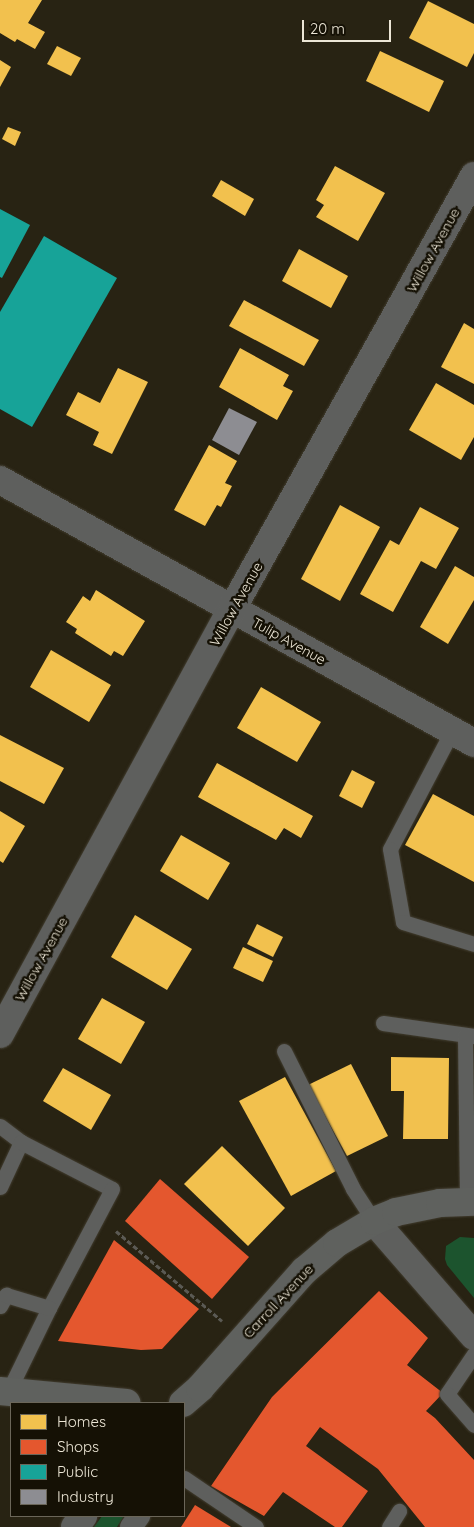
<!DOCTYPE html>
<style>
body{margin:0}
#map{position:relative;width:474px;height:1527px;overflow:hidden;background:#282313;font-family:Quicksand,sans-serif}
div>[style]{position:absolute}
[style*='--x']{left:calc(var(--x)*1px);top:calc(var(--y)*1px);width:calc(var(--w)*1px);rotate:calc(var(--a)*1deg)}
.green>*{inset:0;background:#1c542e}
.homes>*{inset:0;background:#f2c14e}
.shops>*{inset:0;background:#e4572e}
.public>*{inset:0;background:#17a398}
.industry>*{inset:0;background:#8d8d92}
.path>*{height:3px;margin-top:-1.5px;transform-origin:0;background:repeating-linear-gradient(90deg,#5b5a54 0 5px,transparent 0 7.5px)}
.roads{filter:drop-shadow(0 0 1px #423d30) drop-shadow(0 0 1px #423d30)}
.service>*{height:15px;margin:-7.5px;padding:0 7.5px;transform-origin:7.5px;border-radius:7.5px;background:#5e5f5d}
.pedestrian>*{height:22px;margin:-11px;padding:0 11px;transform-origin:11px;border-radius:11px;background:#5e5f5d}
.minor>*{height:28px;margin:-14px;padding:0 14px;transform-origin:14px;border-radius:14px;background:#5e5f5d}
.tertiary>*{height:28px;margin:-14px;padding:0 14px;transform-origin:14px;border-radius:14px;background:#5e5f5d}
.secondary>*{height:28px;margin:-14px;padding:0 14px;transform-origin:14px;border-radius:14px;background:#5f615e}
span{translate:-50% -50%;white-space:nowrap;text-align:center;line-height:1.15;-webkit-text-stroke:5px #151105;paint-order:stroke}
.street-label{font-size:14px;color:#ece6d6}
.legend{position:absolute;left:10px;top:1402px;width:175px;height:115px;box-sizing:border-box;background:#151105;border:1px solid #6b6659;margin:0;padding:6px 9px;list-style:none;font-size:15px;color:#ece6d6}
.legend li{display:flex;align-items:center;gap:10px;height:25px}
.legend b{width:25px;border:1px solid #6b6659}
.scale{position:absolute;left:302px;top:20px;width:89px;height:22px;box-sizing:border-box;border:2px solid #ece6d6;border-top:0;padding-left:6px;font-size:15px;line-height:18px;white-space:nowrap;color:#ece6d6;-webkit-text-stroke:4px #151105;paint-order:stroke}
</style>
<div id="map">
<div class="green">
<div style="clip-path:polygon(460px 1237px,474px 1238px,474px 1298px,447px 1265px,445px 1259px,446px 1246px)"></div>
<div style="clip-path:polygon(102px 1516px,124px 1516px,117px 1527px,94px 1527px)"></div>
</div>
<div class="homes">
<div style="clip-path:polygon(0 0,42px 0,28px 23px,45px 32px,35px 49px,17px 39px,15px 42px,0 33px)"></div>
<div style="clip-path:polygon(428px 1px,474px 24px,474px 53px,467px 67px,409px 38px)"></div>
<div style="clip-path:polygon(57px 46px,81px 58px,71px 76px,47px 64px)"></div>
<div style="clip-path:polygon(380px 51px,444px 81px,429px 112px,366px 81px)"></div>
<div style="clip-path:polygon(0 60px,11px 67px,0 87px)"></div>
<div style="clip-path:polygon(8px 127px,21px 132px,15px 146px,2px 139px)"></div>
<div style="clip-path:polygon(335px 166px,385px 193px,358px 241px,316px 217px,324px 205px,316px 200px)"></div>
<div style="clip-path:polygon(221px 180px,254px 199px,245px 216px,212px 196px)"></div>
<div style="clip-path:polygon(299px 249px,348px 276px,331px 308px,282px 281px)"></div>
<div style="clip-path:polygon(244px 300px,319px 340px,304px 366px,229px 326px)"></div>
<div style="clip-path:polygon(464px 323px,474px 329px,474px 384px,441px 367px)"></div>
<div style="clip-path:polygon(240px 348px,289px 375px,283px 386px,293px 391px,277px 420px,219px 387px)"></div>
<div style="clip-path:polygon(118px 368px,148px 382px,112px 454px,93px 445px,99px 432px,66px 415px,78px 392px,100px 403px)"></div>
<div style="clip-path:polygon(436px 383px,474px 405px,474px 437px,461px 460px,409px 430px)"></div>
<div style="clip-path:polygon(209px 445px,237px 461px,225px 483px,232px 486px,221px 507px,217px 505px,205px 526px,174px 510px)"></div>
<div style="clip-path:polygon(340px 505px,380px 527px,340px 601px,301px 579px)"></div>
<div style="clip-path:polygon(420px 507px,459px 528px,436px 569px,421px 561px,393px 612px,360px 594px,390px 540px,399px 545px)"></div>
<div style="clip-path:polygon(455px 566px,474px 577px,474px 600px,448px 644px,420px 627px)"></div>
<div style="clip-path:polygon(96px 590px,145px 621px,123px 656px,114px 651px,111px 656px,75px 633px,77px 629px,66px 622px,83px 596px,90px 601px)"></div>
<div style="clip-path:polygon(51px 650px,111px 685px,89px 722px,30px 687px)"></div>
<div style="clip-path:polygon(261px 687px,321px 722px,297px 762px,237px 728px)"></div>
<div style="clip-path:polygon(0 735px,64px 768px,44px 804px,0 781px)"></div>
<div style="clip-path:polygon(217px 763px,313px 816px,301px 838px,284px 828px,276px 840px,198px 797px)"></div>
<div style="clip-path:polygon(352px 770px,375px 782px,362px 808px,339px 796px)"></div>
<div style="clip-path:polygon(433px 794px,474px 816px,474px 882px,405px 845px)"></div>
<div style="clip-path:polygon(0 811px,25px 826px,3px 863px,0 861px)"></div>
<div style="clip-path:polygon(181px 835px,230px 863px,208px 900px,160px 871px)"></div>
<div style="clip-path:polygon(135px 915px,192px 949px,167px 990px,111px 957px)"></div>
<div style="clip-path:polygon(257px 924px,283px 937px,273px 957px,247px 944px)"></div>
<div style="clip-path:polygon(243px 947px,273px 961px,263px 982px,233px 968px)"></div>
<div style="clip-path:polygon(102px 998px,145px 1022px,121px 1064px,78px 1039px)"></div>
<div style="clip-path:polygon(391px 1057px,449px 1058px,448px 1139px,403px 1139px,404px 1091px,391px 1091px)"></div>
<div style="clip-path:polygon(351px 1064px,388px 1136px,347px 1156px,308px 1085px)"></div>
<div style="clip-path:polygon(63px 1068px,111px 1095px,91px 1130px,43px 1101px)"></div>
<div style="clip-path:polygon(285px 1077px,336px 1171px,291px 1196px,239px 1101px)"></div>
<div style="clip-path:polygon(222px 1146px,285px 1208px,248px 1246px,184px 1184px)"></div>
</div>
<div class="shops">
<div style="clip-path:polygon(160px 1179px,249px 1257px,212px 1299px,125px 1221px)"></div>
<div style="clip-path:polygon(114px 1240px,199px 1309px,162px 1349px,141px 1350px,58px 1341px)"></div>
<div style="clip-path:polygon(379px 1291px,428px 1338px,407px 1365px,443px 1393px,426px 1411px,435px 1418px,474px 1460px,474px 1527px,425px 1527px,378px 1469px,320px 1427px,306px 1446px,368px 1491px,342px 1527px,335px 1527px,283px 1492px,264px 1516px,211px 1486px,272px 1397px)"></div>
<div style="clip-path:polygon(195px 1505px,231px 1527px,181px 1527px)"></div>
</div>
<div class="public">
<div style="clip-path:polygon(0 209px,30px 225px,2px 278px,0 277px)"></div>
<div style="clip-path:polygon(44px 236px,117px 278px,32px 427px,0 409px,0 312px)"></div>
</div>
<div class="industry">
<div style="clip-path:polygon(229px 408px,257px 422px,239px 455px,212px 440px)"></div>
</div>
<div class="path">
<div style="--x:116;--y:1231;--w:139;--a:40.3"></div>
</div>
<div class="roads">
<div class="service">
<div style="--x:452;--y:731;--w:133;--a:117.7"></div>
<div style="--x:390;--y:849;--w:74;--a:79.9"></div>
<div style="--x:403;--y:922;--w:74;--a:17.2"></div>
<div style="--x:383;--y:1023;--w:92;--a:8.1"></div>
<div style="--x:465;--y:1035;--w:167;--a:89.3"></div>
<div style="--x:284;--y:1051;--w:154;--a:63.4"></div>
<div style="--x:353;--y:1189;--w:38;--a:57"></div>
<div style="--x:0;--y:1126;--w:26;--a:37"></div>
<div style="--x:0;--y:1187;--w:50;--a:-65"></div>
<div style="--x:21;--y:1142;--w:102;--a:27.3"></div>
<div style="--x:112;--y:1189;--w:135;--a:117.9"></div>
<div style="--x:49;--y:1308;--w:93;--a:116"></div>
<div style="--x:0;--y:1306;--w:13;--a:-61"></div>
<div style="--x:6;--y:1295;--w:45;--a:16.8"></div>
<div style="--x:474;--y:1354;--w:48;--a:124"></div>
<div style="--x:447;--y:1394;--w:41;--a:48.9"></div>
<div style="--x:184;--y:1478;--w:87;--a:34.2"></div>
<div style="--x:389;--y:1527;--w:19;--a:-58"></div>
</div>
<div class="pedestrian">
<div style="--x:131;--y:1527;--w:14;--a:-54"></div>
</div>
<div class="minor">
<div style="--x:0;--y:480;--w:542;--a:29.02"></div>
<div style="--x:0;--y:1034;--w:484;--a:-61.4"></div>
<div style="--x:232;--y:609;--w:496;--a:-60.8"></div>
<div style="--x:374;--y:1221;--w:152;--a:49"></div>
</div>
<div class="tertiary">
<div style="--x:75;--y:1527;--w:14;--a:-54"></div>
</div>
<div class="secondary">
<div style="--x:0;--y:1391;--w:127;--a:5.4"></div>
<div style="--x:183;--y:1403;--w:23;--a:-41"></div>
<div style="--x:200;--y:1388;--w:157;--a:-48.4"></div>
<div style="--x:304;--y:1271;--w:43;--a:-40.3"></div>
<div style="--x:337;--y:1243;--w:43;--a:-30.7"></div>
<div style="--x:374;--y:1221;--w:24;--a:-22"></div>
<div style="--x:396;--y:1212;--w:45;--a:-11.6"></div>
<div style="--x:440;--y:1203;--w:34;--a:-2"></div>
</div>
</div>
<div class="street-label">
<span style="left:433px;top:250px;rotate:-61deg">Willow Avenue</span>
<span style="left:236px;top:604px;rotate:-61deg">Willow Avenue</span>
<span style="left:289px;top:641px;rotate:29deg">Tulip Avenue</span>
<span style="left:41px;top:959px;rotate:-61deg">Willow Avenue</span>
<span style="left:278px;top:1301px;rotate:-47deg">Carroll Avenue</span>
</div>
<ul class="legend">
<li><b style="height:14px;background:#f2c14e"></b>Homes</li>
<li><b style="height:14px;background:#e4572e"></b>Shops</li>
<li><b style="height:14px;background:#17a398"></b>Public</li>
<li><b style="height:14px;background:#8d8d92"></b>Industry</li>
</ul>
<div class="scale">20 m</div>
</div>
